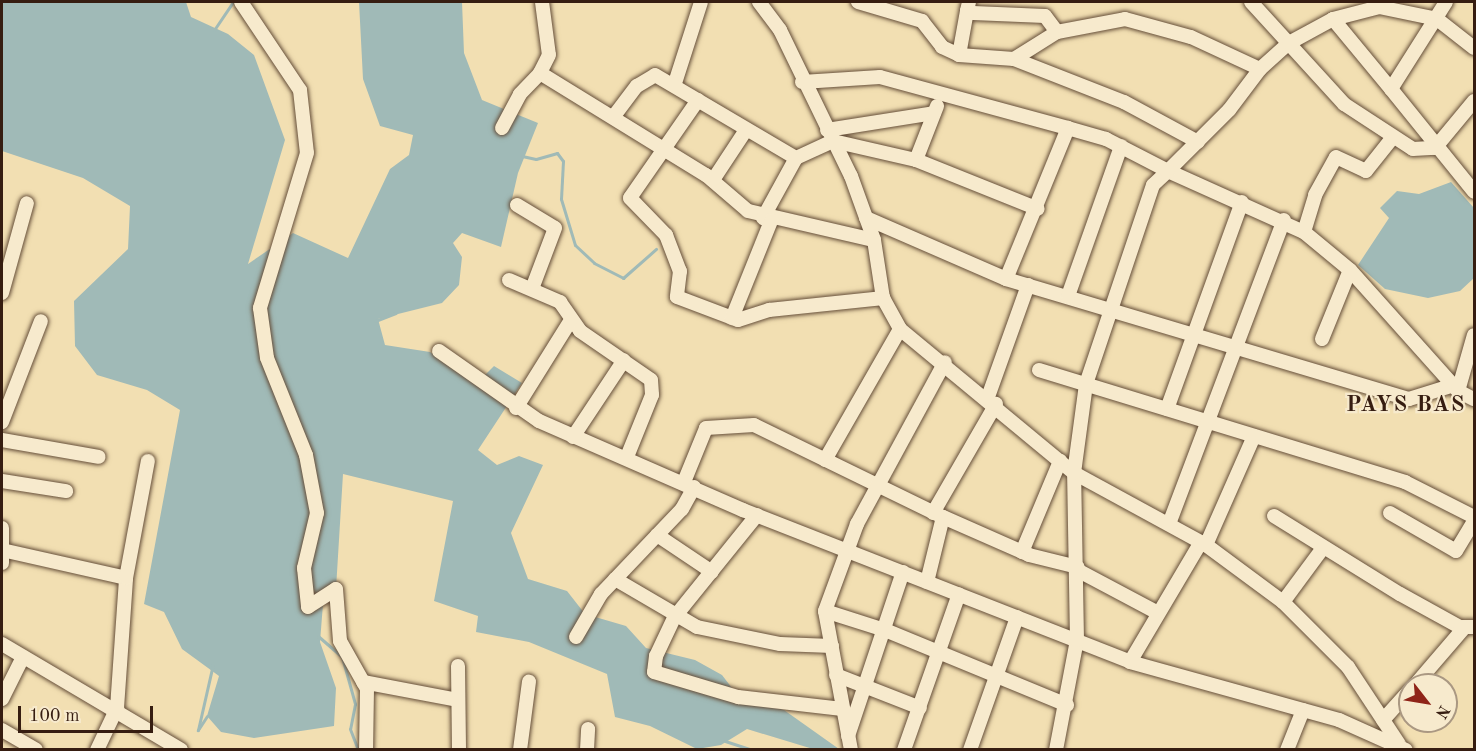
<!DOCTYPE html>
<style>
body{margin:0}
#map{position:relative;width:1476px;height:751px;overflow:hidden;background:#f2dfb2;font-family:"Old Standard TT",serif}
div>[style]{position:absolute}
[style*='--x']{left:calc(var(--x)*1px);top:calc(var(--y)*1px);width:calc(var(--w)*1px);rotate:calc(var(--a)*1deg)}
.water>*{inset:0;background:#a0bab7}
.stream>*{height:3px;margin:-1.5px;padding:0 1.5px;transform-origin:1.5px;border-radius:1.5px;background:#a0bab7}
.roads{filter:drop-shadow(0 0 2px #654e39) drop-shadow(0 0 2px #654e39)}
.minor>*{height:14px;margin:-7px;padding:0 7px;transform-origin:7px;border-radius:7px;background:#f7eacd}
span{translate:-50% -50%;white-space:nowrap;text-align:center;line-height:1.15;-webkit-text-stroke:4.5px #f7eacd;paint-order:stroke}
.district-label{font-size:22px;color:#361d11;font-weight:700;letter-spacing:1.5px}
.frame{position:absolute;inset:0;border:3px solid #361d11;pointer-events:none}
.north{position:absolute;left:1398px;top:673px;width:60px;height:60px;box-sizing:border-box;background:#f7eacd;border:2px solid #aa9882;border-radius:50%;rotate:121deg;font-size:16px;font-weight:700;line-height:24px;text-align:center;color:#361d11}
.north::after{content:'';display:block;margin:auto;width:21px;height:27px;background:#8f2418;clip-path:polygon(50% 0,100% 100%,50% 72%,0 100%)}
.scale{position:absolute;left:18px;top:706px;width:135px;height:27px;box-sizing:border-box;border:3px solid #361d11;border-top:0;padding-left:8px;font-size:18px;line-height:21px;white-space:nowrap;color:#361d11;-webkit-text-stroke:4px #f7eacd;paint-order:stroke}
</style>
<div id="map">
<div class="water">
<div style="clip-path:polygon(2px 2px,186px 2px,191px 17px,228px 34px,254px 55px,285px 140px,248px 264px,293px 233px,348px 258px,390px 169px,409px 155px,413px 135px,380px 126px,363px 79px,359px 2px,462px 2px,464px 53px,482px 100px,538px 123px,518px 173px,501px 247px,462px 233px,453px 243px,462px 257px,459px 285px,442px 303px,378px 319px,385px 345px,430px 352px,477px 383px,494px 366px,522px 383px,478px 450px,497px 465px,519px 456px,543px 465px,511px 533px,528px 579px,567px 591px,585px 614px,626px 626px,646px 648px,695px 660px,722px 675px,735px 692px,784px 710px,839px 749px,813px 749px,747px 729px,721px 745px,697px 749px,650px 726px,615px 717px,607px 674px,529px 642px,476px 632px,478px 616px,434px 601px,453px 501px,343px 474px,336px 589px,323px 604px,320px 642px,336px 688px,334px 726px,254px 738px,221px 732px,207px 716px,219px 676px,182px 649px,164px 612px,144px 604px,180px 410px,147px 390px,97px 375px,75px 346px,74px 301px,128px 249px,130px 206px,83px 178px,2px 151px)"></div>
<div style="clip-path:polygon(1451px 182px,1474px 208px,1474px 278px,1460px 291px,1428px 298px,1385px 289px,1358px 265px,1389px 218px,1380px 208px,1397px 191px,1419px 194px)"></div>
</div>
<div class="stream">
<div style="--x:214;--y:30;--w:34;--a:-56"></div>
<div style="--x:522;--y:156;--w:14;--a:12"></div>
<div style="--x:536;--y:159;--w:22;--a:-16"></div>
<div style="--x:557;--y:153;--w:10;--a:53"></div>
<div style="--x:563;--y:161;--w:38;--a:93"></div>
<div style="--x:561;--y:199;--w:48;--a:73.1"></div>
<div style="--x:575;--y:245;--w:26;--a:43"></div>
<div style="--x:594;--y:263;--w:33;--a:27"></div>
<div style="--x:623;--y:278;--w:44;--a:-41.3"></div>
<div style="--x:375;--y:321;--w:22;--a:-21"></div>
<div style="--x:318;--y:636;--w:32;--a:41"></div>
<div style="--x:342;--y:657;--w:49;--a:74.5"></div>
<div style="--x:355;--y:704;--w:25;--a:101"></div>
<div style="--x:350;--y:729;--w:22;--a:69"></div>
<div style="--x:207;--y:716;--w:17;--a:123"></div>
<div style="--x:198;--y:730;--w:68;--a:-77.2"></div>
<div style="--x:725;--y:741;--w:28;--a:18"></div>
</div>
<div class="roads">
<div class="minor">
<div style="--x:241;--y:2;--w:106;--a:56.2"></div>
<div style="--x:300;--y:90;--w:63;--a:83.7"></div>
<div style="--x:307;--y:153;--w:162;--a:106.9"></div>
<div style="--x:260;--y:308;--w:50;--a:82"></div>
<div style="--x:267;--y:358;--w:105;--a:68.1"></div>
<div style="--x:306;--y:455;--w:59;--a:79.3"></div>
<div style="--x:317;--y:513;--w:57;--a:103.3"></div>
<div style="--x:304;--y:568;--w:39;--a:84"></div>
<div style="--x:308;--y:607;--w:33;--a:-33"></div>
<div style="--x:336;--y:589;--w:52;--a:85.6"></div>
<div style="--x:340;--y:641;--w:55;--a:60.6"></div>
<div style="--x:367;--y:689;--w:61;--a:90.9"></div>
<div style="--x:542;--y:2;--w:53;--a:82.5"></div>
<div style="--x:549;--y:55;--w:20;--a:117"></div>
<div style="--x:540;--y:73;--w:195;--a:31.6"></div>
<div style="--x:706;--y:175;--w:55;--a:40.6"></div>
<div style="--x:748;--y:211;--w:129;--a:13"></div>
<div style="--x:759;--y:2;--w:35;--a:53"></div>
<div style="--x:780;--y:30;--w:162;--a:64.1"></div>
<div style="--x:851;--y:176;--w:68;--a:70.2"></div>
<div style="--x:874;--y:240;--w:59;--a:81.2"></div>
<div style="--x:883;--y:298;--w:35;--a:61"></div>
<div style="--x:900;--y:329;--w:226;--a:39.6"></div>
<div style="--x:1074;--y:473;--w:150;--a:28.6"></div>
<div style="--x:1206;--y:545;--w:96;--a:36.5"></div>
<div style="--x:1283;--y:602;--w:92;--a:45"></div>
<div style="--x:1348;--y:667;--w:92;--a:56.5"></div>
<div style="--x:858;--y:2;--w:67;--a:16.5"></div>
<div style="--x:922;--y:21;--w:33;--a:52"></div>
<div style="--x:942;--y:47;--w:19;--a:25"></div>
<div style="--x:959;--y:55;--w:55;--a:4.2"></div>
<div style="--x:1014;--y:59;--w:118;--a:21.4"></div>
<div style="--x:1124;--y:102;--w:84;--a:28.4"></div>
<div style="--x:969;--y:2;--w:9;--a:103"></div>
<div style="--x:967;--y:11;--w:6;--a:18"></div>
<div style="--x:973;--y:13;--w:72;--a:2.4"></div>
<div style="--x:1045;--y:16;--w:20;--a:53"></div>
<div style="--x:1251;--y:2;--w:138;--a:47.6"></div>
<div style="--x:1344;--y:104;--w:82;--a:33.1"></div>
<div style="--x:1413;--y:149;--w:22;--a:-3"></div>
<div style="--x:1435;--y:148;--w:61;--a:-50.3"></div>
<div style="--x:1446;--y:2;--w:103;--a:122.3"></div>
<div style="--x:1391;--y:89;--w:132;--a:51.1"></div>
<div style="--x:1333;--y:19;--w:91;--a:50.4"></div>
<div style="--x:959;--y:55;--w:45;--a:-79.7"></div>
<div style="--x:1014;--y:59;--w:51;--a:-32.1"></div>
<div style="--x:1057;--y:32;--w:69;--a:-10.8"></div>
<div style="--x:1125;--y:19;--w:68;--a:15.3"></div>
<div style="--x:1191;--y:37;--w:76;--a:24.9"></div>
<div style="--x:1260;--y:69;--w:39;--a:-42"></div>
<div style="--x:1289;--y:43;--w:50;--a:-28.6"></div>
<div style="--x:1333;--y:19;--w:48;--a:-14.6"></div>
<div style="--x:1379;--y:7;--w:59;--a:11.7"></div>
<div style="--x:1437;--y:19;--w:47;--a:38.1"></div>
<div style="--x:1260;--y:69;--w:51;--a:127.1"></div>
<div style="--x:1229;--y:110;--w:86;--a:135"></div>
<div style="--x:1168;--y:171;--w:149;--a:24.2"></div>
<div style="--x:1304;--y:232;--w:60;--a:39.6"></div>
<div style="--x:1350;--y:270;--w:162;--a:48.2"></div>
<div style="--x:1458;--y:391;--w:18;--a:27"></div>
<div style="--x:802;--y:82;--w:78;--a:-3.7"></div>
<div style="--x:880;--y:77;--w:195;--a:15.2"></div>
<div style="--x:1068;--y:128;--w:163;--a:112.3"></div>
<div style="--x:675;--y:83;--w:85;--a:-72.2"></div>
<div style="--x:698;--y:100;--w:119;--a:124.8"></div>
<div style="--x:630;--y:198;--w:52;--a:45.8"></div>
<div style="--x:666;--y:235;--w:39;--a:69"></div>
<div style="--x:680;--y:271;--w:26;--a:97"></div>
<div style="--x:677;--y:297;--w:65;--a:20.7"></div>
<div style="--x:738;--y:320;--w:33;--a:-18"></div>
<div style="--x:769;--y:310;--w:115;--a:-6"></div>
<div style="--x:614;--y:116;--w:38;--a:-53"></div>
<div style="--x:637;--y:86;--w:21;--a:-31"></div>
<div style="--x:655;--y:75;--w:164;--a:30.5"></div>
<div style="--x:796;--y:158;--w:41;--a:-24.7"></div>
<div style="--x:833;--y:141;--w:85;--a:12.9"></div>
<div style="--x:916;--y:160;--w:131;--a:21.9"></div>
<div style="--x:502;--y:128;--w:38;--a:-62"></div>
<div style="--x:520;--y:94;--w:29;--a:-46"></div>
<div style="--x:827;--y:130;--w:108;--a:-9"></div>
<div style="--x:916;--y:160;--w:58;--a:-68.7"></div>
<div style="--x:713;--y:180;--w:60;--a:-56.6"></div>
<div style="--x:517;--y:205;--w:44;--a:31.2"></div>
<div style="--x:555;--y:228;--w:65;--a:110.7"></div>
<div style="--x:763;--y:218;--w:68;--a:-61.2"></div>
<div style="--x:866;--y:218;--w:153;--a:23.5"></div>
<div style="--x:1006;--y:279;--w:420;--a:16.6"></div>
<div style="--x:1409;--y:399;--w:47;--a:-17.3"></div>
<div style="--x:1304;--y:232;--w:39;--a:-73"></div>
<div style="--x:1315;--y:195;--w:43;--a:-61.1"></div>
<div style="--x:1336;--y:157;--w:33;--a:25"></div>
<div style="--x:1366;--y:171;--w:43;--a:-51.5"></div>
<div style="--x:509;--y:280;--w:56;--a:23.3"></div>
<div style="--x:560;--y:302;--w:35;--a:55"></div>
<div style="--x:580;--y:331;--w:86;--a:34.6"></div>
<div style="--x:651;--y:380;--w:15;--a:86"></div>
<div style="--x:652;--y:395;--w:67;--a:112"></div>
<div style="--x:2;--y:293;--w:93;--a:-74.5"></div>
<div style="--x:1068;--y:296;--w:159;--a:-70.5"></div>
<div style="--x:732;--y:318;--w:105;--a:-68.1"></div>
<div style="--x:1322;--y:339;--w:74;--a:-67.9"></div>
<div style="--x:439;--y:351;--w:122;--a:35"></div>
<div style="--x:539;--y:421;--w:223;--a:23.6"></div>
<div style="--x:743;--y:510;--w:416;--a:21.4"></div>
<div style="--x:1130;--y:662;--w:217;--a:15.5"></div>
<div style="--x:1339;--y:720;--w:73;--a:24.1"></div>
<div style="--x:1039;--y:370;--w:383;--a:17"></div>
<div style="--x:1405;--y:482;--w:77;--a:26.9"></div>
<div style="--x:1458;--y:391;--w:58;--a:-74.1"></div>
<div style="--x:988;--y:397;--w:119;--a:-70.3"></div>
<div style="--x:516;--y:408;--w:104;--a:-58"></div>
<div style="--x:1167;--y:409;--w:220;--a:-70.1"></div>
<div style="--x:2;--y:422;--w:108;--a:-68.9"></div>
<div style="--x:573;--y:437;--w:92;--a:-56.5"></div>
<div style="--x:2;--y:440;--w:98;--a:9.9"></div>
<div style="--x:825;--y:460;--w:151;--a:-60.2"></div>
<div style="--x:2;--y:481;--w:65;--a:8.9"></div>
<div style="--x:684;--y:482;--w:58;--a:-67.8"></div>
<div style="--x:706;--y:428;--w:48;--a:-3.6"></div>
<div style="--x:754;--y:425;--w:210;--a:26"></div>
<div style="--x:943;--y:517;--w:94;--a:23.8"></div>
<div style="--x:1029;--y:555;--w:50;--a:13.8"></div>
<div style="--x:933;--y:513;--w:126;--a:-60"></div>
<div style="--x:1390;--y:513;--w:76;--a:29.9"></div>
<div style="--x:1456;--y:551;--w:35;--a:-59"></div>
<div style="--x:757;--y:515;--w:132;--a:128.9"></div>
<div style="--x:674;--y:618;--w:42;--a:115.3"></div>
<div style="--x:656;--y:656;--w:16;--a:97"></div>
<div style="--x:654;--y:672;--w:88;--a:16.6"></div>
<div style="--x:738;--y:697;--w:105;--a:6.6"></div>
<div style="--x:1274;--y:516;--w:148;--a:31.8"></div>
<div style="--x:1400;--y:594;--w:68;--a:28.8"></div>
<div style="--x:1460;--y:627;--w:14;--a:0"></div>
<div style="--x:1169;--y:524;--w:325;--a:-69.3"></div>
<div style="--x:2;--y:528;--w:35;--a:90"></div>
<div style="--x:657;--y:535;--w:66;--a:33.9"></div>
<div style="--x:1206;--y:545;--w:119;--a:-66.2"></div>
<div style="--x:2;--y:550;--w:127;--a:12.7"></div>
<div style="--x:1022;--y:552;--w:99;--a:-67.3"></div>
<div style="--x:1079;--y:571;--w:89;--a:28"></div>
<div style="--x:615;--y:579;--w:95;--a:30.3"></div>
<div style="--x:697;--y:627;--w:85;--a:11.6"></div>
<div style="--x:780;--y:644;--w:52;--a:2.2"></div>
<div style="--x:927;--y:582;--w:67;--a:-76.2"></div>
<div style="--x:1283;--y:602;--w:67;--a:-53.5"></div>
<div style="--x:825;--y:611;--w:63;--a:17.6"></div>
<div style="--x:885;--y:630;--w:197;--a:22.4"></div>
<div style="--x:576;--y:637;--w:50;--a:-59.8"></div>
<div style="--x:601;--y:594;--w:117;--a:-46.4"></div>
<div style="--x:682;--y:509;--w:25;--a:-61"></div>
<div style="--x:2;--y:644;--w:208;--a:30.6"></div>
<div style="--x:1130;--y:662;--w:139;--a:-59.4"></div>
<div style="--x:458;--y:666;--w:84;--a:89.3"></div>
<div style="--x:836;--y:675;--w:90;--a:21.4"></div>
<div style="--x:363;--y:682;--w:96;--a:10.8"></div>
<div style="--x:1415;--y:685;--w:75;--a:-49.3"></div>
<div style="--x:2;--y:699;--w:47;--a:-63.4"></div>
<div style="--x:1383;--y:720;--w:40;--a:-48"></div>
<div style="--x:2;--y:730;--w:39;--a:30"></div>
<div style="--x:848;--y:736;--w:173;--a:-71.5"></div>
<div style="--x:97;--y:750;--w:47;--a:-64.5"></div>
<div style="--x:117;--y:708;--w:130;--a:-86"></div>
<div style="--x:126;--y:578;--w:119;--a:-79.4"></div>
<div style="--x:520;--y:750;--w:69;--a:-82.5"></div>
<div style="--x:587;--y:750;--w:21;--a:-87"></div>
<div style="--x:851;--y:750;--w:141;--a:-100.6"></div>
<div style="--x:825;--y:611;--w:93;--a:-69.8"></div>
<div style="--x:857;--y:524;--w:184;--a:-61.5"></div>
<div style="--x:904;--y:750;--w:165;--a:-70.6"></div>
<div style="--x:970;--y:750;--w:141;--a:-70.5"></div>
<div style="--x:1056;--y:750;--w:112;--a:-79.2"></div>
<div style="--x:1077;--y:640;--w:167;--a:-91"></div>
<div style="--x:1074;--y:473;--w:90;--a:-82.3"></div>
<div style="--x:1086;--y:384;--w:210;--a:-71.4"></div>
<div style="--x:1153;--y:185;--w:21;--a:-43"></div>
<div style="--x:1168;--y:171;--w:70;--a:-152.7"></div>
<div style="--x:1106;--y:139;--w:40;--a:-164"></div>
<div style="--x:1287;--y:750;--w:43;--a:-68.2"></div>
</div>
</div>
<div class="district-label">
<span style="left:1406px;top:406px">PAYS BAS</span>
</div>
<div class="frame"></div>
<div class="north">N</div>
<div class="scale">100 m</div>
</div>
